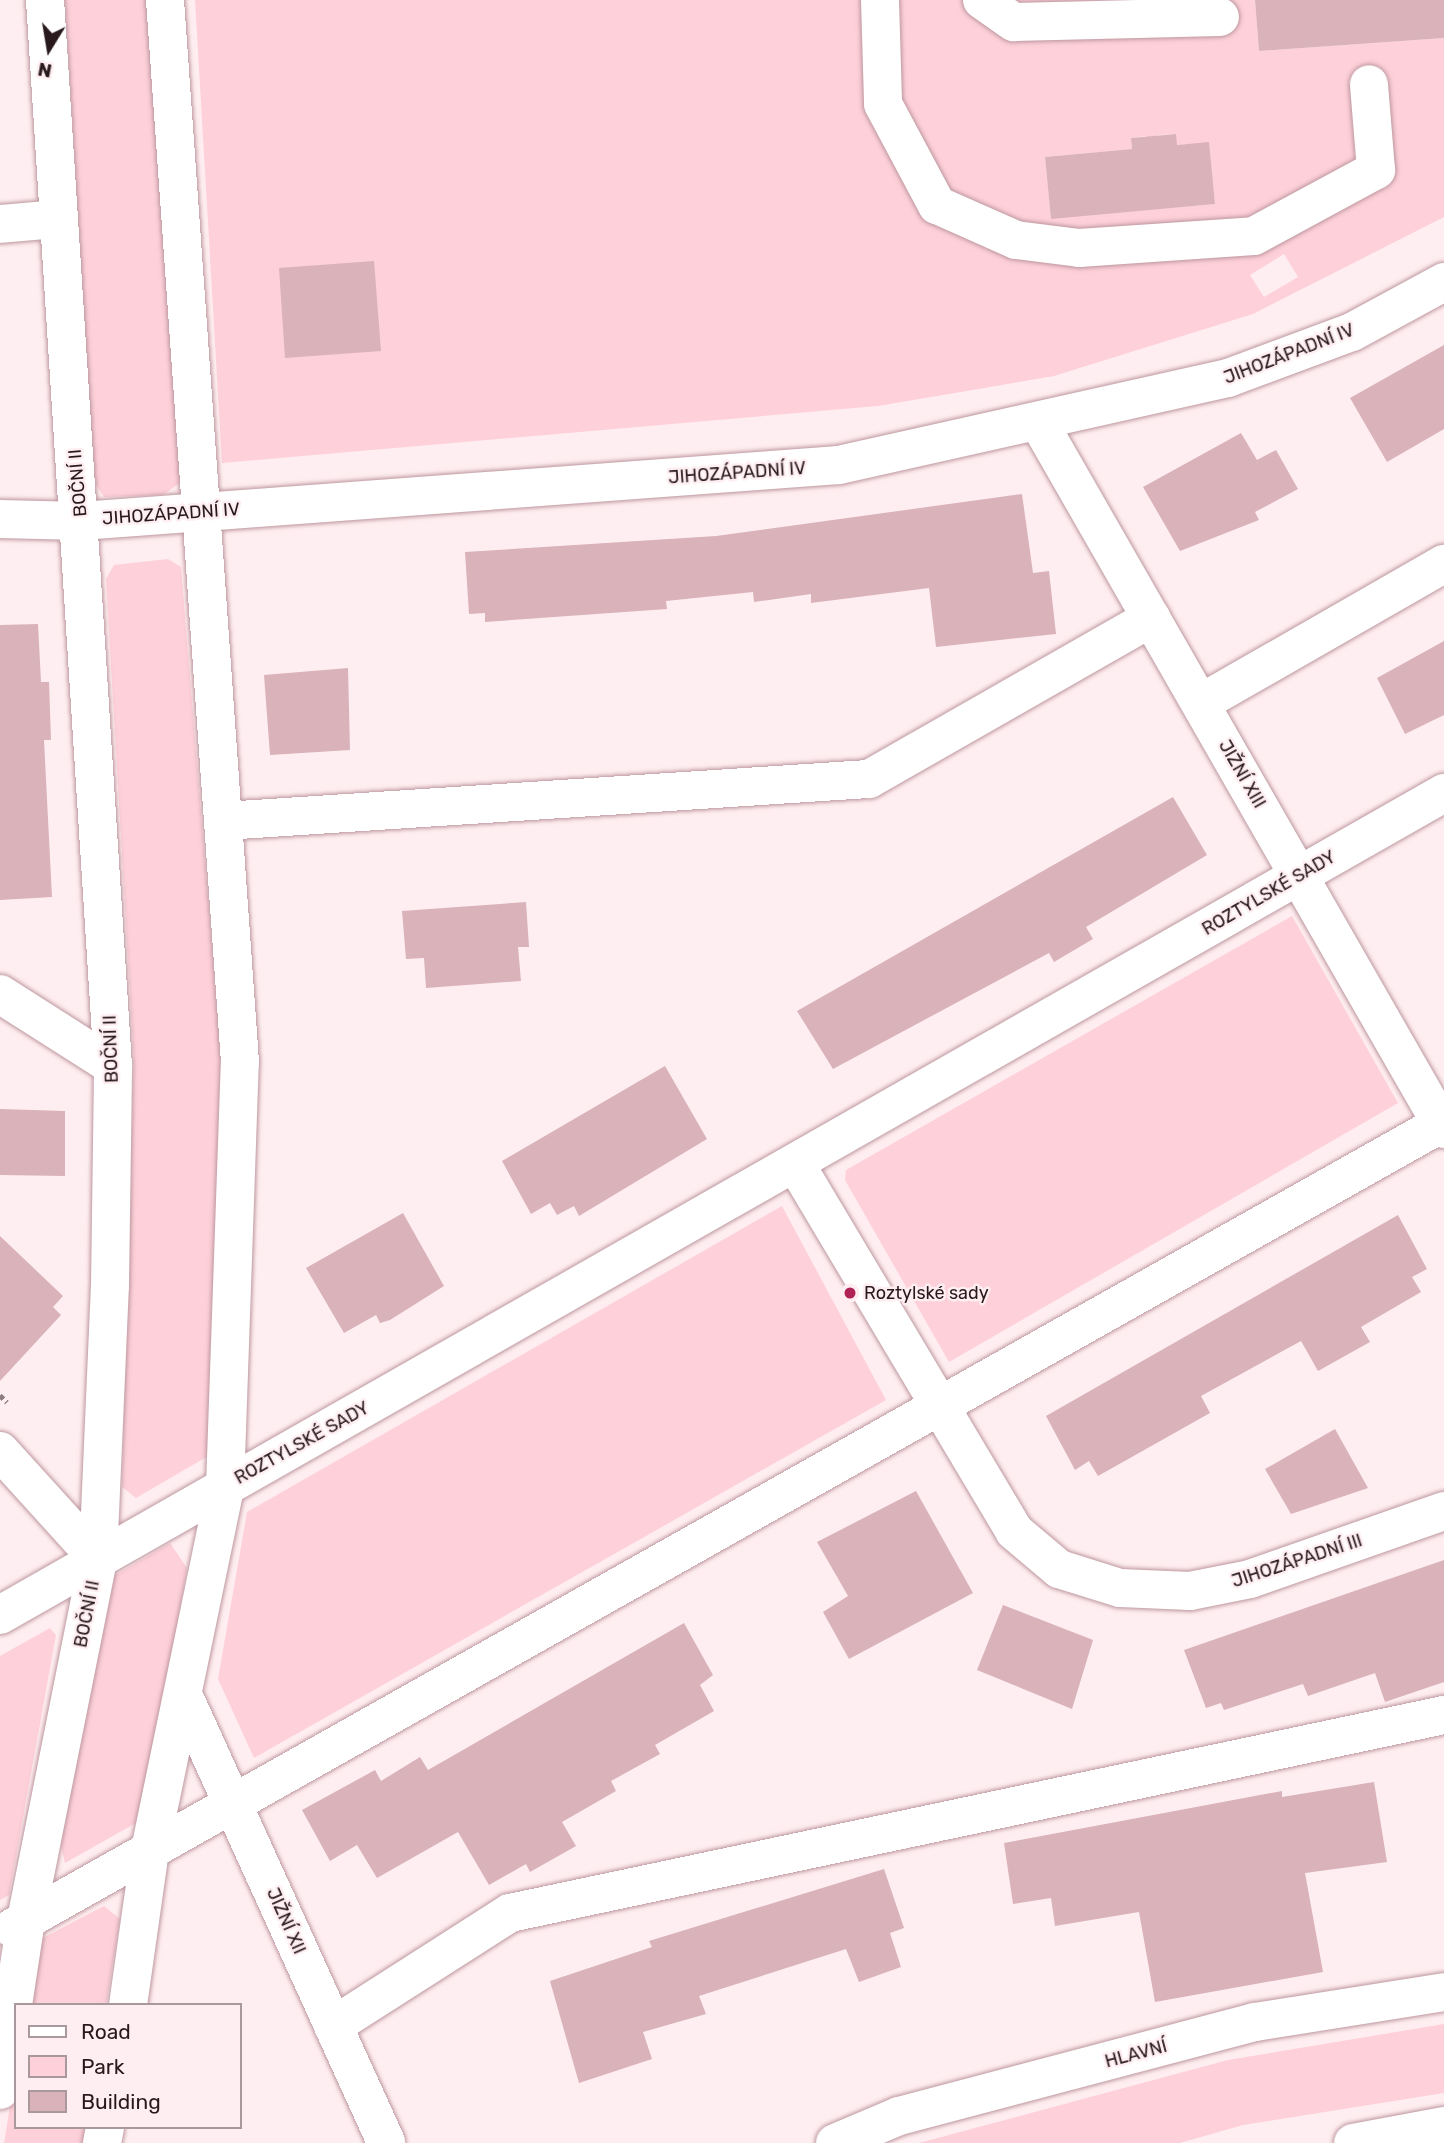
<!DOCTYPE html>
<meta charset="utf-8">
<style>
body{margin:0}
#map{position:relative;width:1444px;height:2143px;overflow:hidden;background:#ffeef1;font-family:Rubik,sans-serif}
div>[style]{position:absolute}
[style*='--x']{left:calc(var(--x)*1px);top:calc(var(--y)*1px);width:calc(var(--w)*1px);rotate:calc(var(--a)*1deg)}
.green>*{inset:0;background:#fed0d9}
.building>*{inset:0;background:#d9b2ba}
.path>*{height:4.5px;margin-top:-2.25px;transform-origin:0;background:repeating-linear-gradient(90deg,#8d7e81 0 5px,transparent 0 8.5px)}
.roads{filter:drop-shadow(0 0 2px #bd979f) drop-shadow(0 0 2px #bd979f)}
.minor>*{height:38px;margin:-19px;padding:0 19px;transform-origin:19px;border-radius:19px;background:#fff}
.dots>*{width:19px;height:19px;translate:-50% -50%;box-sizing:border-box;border:4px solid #ffeef1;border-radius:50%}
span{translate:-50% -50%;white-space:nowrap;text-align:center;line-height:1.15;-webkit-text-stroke:5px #ffeef1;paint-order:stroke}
.street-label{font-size:18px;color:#27191c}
.poi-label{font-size:18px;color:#27191c}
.left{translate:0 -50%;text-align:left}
.legend{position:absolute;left:14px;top:2003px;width:228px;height:126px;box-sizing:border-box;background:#ffeef1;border:2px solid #a9999c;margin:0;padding:9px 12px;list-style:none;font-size:21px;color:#27191c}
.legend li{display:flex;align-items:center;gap:14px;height:35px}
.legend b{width:35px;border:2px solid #a9999c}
.north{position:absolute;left:14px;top:14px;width:70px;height:70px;-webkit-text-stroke:5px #ffeef1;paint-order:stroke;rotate:191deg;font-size:19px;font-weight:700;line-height:28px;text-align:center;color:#27191c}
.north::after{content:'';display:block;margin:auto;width:24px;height:32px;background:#27191c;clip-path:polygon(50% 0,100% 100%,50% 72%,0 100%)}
</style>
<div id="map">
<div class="green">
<div style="clip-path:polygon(65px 0,149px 0,182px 481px,163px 495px,104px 497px,94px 482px)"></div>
<div style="clip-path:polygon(evenodd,195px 0,1255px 0,1259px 51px,1444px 38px,1444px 217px,1253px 314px,1054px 376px,878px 406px,222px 463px,195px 0,1175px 134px,1177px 145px,1208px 143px,1215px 204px,1051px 218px,1045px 157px,1132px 149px,1131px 138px,1146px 136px,1148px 147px,1158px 135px,1175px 134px,195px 0,1284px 254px,1298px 277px,1264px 297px,1250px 275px,1284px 254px)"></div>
<div style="clip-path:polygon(168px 559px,181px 567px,221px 1058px,218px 1288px,210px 1455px,136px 1498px,122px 1487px,134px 1061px,106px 579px,114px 565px)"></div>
<div style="clip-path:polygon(1292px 916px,1398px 1103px,949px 1362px,845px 1180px,846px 1170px)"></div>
<div style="clip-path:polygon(782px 1206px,886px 1400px,254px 1758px,218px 1679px,247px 1512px)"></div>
<div style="clip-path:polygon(170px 1543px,187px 1568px,143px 1819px,65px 1863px,59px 1837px,107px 1580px)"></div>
<div style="clip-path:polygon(50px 1628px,56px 1635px,9px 1895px,0 1900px,0 1656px)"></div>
<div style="clip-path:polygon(104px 1906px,120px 1919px,106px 2005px,26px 2005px,37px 1941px)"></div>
<div style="clip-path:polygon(1444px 2024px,1444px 2093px,1243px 2125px,1180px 2143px,919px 2143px,1228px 2060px)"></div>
<div style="clip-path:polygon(16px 2069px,16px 2127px,86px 2127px,83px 2143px,4px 2143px)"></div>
</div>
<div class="building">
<div style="clip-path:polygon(1255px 0,1444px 0,1444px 38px,1259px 51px)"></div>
<div style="clip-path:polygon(1176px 134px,1177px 145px,1209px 142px,1215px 204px,1051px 219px,1045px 157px,1132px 149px,1131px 138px)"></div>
<div style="clip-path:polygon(374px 261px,381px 351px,285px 358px,279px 268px)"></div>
<div style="clip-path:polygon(1444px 345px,1444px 429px,1387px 462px,1350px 398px)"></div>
<div style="clip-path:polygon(1241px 433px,1257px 460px,1276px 450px,1298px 489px,1255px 512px,1259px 520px,1180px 551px,1143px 487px)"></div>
<div style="clip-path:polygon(1022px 494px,1033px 573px,1049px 571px,1056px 634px,936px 647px,929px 588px,811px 603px,811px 594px,754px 602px,753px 592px,666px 601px,667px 609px,485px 622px,485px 613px,469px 614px,465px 552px,716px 536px)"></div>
<div style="clip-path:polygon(38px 624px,41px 682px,49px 682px,51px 740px,44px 740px,52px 897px,0 900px,0 625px)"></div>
<div style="clip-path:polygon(1444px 641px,1444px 715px,1405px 734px,1377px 678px)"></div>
<div style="clip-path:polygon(348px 668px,350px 750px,270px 755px,264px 675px)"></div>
<div style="clip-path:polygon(1173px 797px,1207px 855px,1086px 927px,1093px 939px,1054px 962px,1049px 953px,833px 1069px,797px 1011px)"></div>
<div style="clip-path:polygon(526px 902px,529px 947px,518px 947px,521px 981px,426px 988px,424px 958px,406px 959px,402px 911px)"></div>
<div style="clip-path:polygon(665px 1066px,707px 1139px,579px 1216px,574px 1206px,557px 1215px,550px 1203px,531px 1214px,502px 1161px)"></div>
<div style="clip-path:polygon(0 1109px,65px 1111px,65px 1176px,0 1175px)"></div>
<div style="clip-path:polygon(403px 1213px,444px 1286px,390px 1320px,380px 1323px,376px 1315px,344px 1333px,306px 1268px)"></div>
<div style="clip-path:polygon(1398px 1215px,1427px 1269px,1412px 1277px,1421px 1292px,1361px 1327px,1370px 1342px,1318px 1371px,1301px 1341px,1201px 1396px,1210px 1413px,1098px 1476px,1089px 1461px,1075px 1470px,1046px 1416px)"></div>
<div style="clip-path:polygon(0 1236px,63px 1296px,53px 1307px,61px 1315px,0 1381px)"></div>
<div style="clip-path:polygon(1335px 1429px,1368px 1488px,1291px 1514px,1265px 1469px)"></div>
<div style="clip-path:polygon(916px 1491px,973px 1593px,849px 1659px,823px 1612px,848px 1596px,817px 1542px)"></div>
<div style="clip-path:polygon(1444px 1560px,1444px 1682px,1385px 1702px,1375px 1673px,1308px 1696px,1303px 1684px,1224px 1710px,1221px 1703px,1206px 1708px,1184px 1650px)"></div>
<div style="clip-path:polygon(1003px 1605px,1093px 1640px,1072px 1709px,977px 1670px)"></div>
<div style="clip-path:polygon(684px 1623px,713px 1675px,700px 1685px,714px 1711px,655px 1745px,660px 1754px,611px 1781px,616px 1791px,562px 1822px,576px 1846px,530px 1872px,526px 1864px,489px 1885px,458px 1832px,377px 1878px,357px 1845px,330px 1861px,302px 1810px,375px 1770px,381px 1781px,420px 1757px,428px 1770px)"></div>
<div style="clip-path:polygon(1374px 1782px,1387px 1862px,1305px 1873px,1323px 1972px,1155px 2002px,1139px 1912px,1055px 1926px,1051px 1898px,1013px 1904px,1004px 1843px,1282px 1791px,1282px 1797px)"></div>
<div style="clip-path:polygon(884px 1869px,904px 1928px,890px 1933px,901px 1967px,859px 1982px,846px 1949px,699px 1996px,706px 2014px,643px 2032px,652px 2059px,579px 2083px,550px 1981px,652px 1947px,649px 1941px)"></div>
</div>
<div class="path">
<div style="--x:0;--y:1395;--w:10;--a:45"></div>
</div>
<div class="roads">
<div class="minor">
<div style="--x:880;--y:0;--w:104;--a:88.3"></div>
<div style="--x:883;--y:104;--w:115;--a:61.9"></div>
<div style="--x:937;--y:205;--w:86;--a:23.9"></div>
<div style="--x:1016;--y:240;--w:64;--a:7.2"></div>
<div style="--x:1079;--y:248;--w:175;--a:-3.9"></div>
<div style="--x:1254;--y:236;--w:139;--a:-28.4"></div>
<div style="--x:1376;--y:170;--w:86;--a:-94.7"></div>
<div style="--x:982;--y:0;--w:39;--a:35"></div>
<div style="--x:1014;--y:22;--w:206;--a:-1.4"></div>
<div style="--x:0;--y:224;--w:58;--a:-4.9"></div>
<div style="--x:1038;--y:421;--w:816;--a:60.17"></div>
<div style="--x:0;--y:519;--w:81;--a:1.4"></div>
<div style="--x:81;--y:521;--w:760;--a:-4.23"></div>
<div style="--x:839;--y:465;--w:399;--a:-12.6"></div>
<div style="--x:1228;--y:378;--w:132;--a:-20.4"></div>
<div style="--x:1352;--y:332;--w:105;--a:-28.5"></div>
<div style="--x:1201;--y:703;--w:280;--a:-29.8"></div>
<div style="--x:224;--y:821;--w:646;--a:-3.73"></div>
<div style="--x:869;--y:779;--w:325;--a:-29.7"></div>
<div style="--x:0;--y:994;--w:134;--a:32.5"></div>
<div style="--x:795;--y:1163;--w:428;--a:59.2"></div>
<div style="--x:1014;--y:1531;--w:59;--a:40.2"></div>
<div style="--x:1059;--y:1569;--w:64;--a:17.3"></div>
<div style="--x:1120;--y:1588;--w:70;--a:2.5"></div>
<div style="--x:1190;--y:1591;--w:61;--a:-11.3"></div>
<div style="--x:1250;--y:1579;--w:206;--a:-19.3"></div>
<div style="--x:0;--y:1451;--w:146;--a:47.8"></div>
<div style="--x:0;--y:1615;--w:1662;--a:-29.65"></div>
<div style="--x:185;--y:1699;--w:487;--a:65.6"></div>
<div style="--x:12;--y:1928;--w:1643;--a:-29.37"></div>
<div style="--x:128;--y:2005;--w:157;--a:-81.9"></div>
<div style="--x:150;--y:1850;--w:371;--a:-78.3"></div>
<div style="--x:225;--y:1487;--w:425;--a:-88"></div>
<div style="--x:240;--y:1062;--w:1065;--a:-94.04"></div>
<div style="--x:333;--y:2026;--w:210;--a:-32.6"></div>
<div style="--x:510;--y:1913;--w:955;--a:-11.97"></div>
<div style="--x:0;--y:2090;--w:172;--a:-81.3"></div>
<div style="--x:26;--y:1920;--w:368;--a:-78.7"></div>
<div style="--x:98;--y:1559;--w:273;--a:-87.5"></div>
<div style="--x:110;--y:1286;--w:220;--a:-89.2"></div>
<div style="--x:113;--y:1066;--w:1068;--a:-93.65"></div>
<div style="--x:102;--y:2143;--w:16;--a:-79"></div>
<div style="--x:835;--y:2143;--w:69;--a:-22.9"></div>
<div style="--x:899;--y:2116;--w:368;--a:-14.8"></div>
<div style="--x:1255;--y:2022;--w:191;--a:-9"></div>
<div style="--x:1353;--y:2143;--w:93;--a:-10.6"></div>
</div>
</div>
<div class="dots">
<div style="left:850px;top:1293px;background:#b02156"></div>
</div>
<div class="street-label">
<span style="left:1289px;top:354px;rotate:-21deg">JIHOZÁPADNÍ IV</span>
<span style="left:737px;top:473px;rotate:-4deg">JIHOZÁPADNÍ IV</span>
<span style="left:78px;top:483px;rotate:-95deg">BOČNÍ II</span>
<span style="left:171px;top:514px;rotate:-4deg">JIHOZÁPADNÍ IV</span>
<span style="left:1242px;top:774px;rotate:60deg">JIŽNÍ XIII</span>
<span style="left:1269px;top:893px;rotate:-30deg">ROZTYLSKÉ SADY</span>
<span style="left:111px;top:1049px;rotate:-92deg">BOČNÍ II</span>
<span style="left:302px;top:1443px;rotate:-29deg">ROZTYLSKÉ SADY</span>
<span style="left:1297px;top:1561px;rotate:-18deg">JIHOZÁPADNÍ III</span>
<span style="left:87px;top:1614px;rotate:-79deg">BOČNÍ II</span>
<span style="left:286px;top:1921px;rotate:66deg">JIŽNÍ XII</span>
<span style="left:1136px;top:2054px;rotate:-15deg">HLAVNÍ</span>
</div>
<div class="poi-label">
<span class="left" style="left:864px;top:1293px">Roztylské sady</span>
</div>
<ul class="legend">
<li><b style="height:9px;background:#fff"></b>Road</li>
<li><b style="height:19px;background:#fed0d9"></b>Park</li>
<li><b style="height:19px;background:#d9b2ba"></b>Building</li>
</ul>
<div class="north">N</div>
</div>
